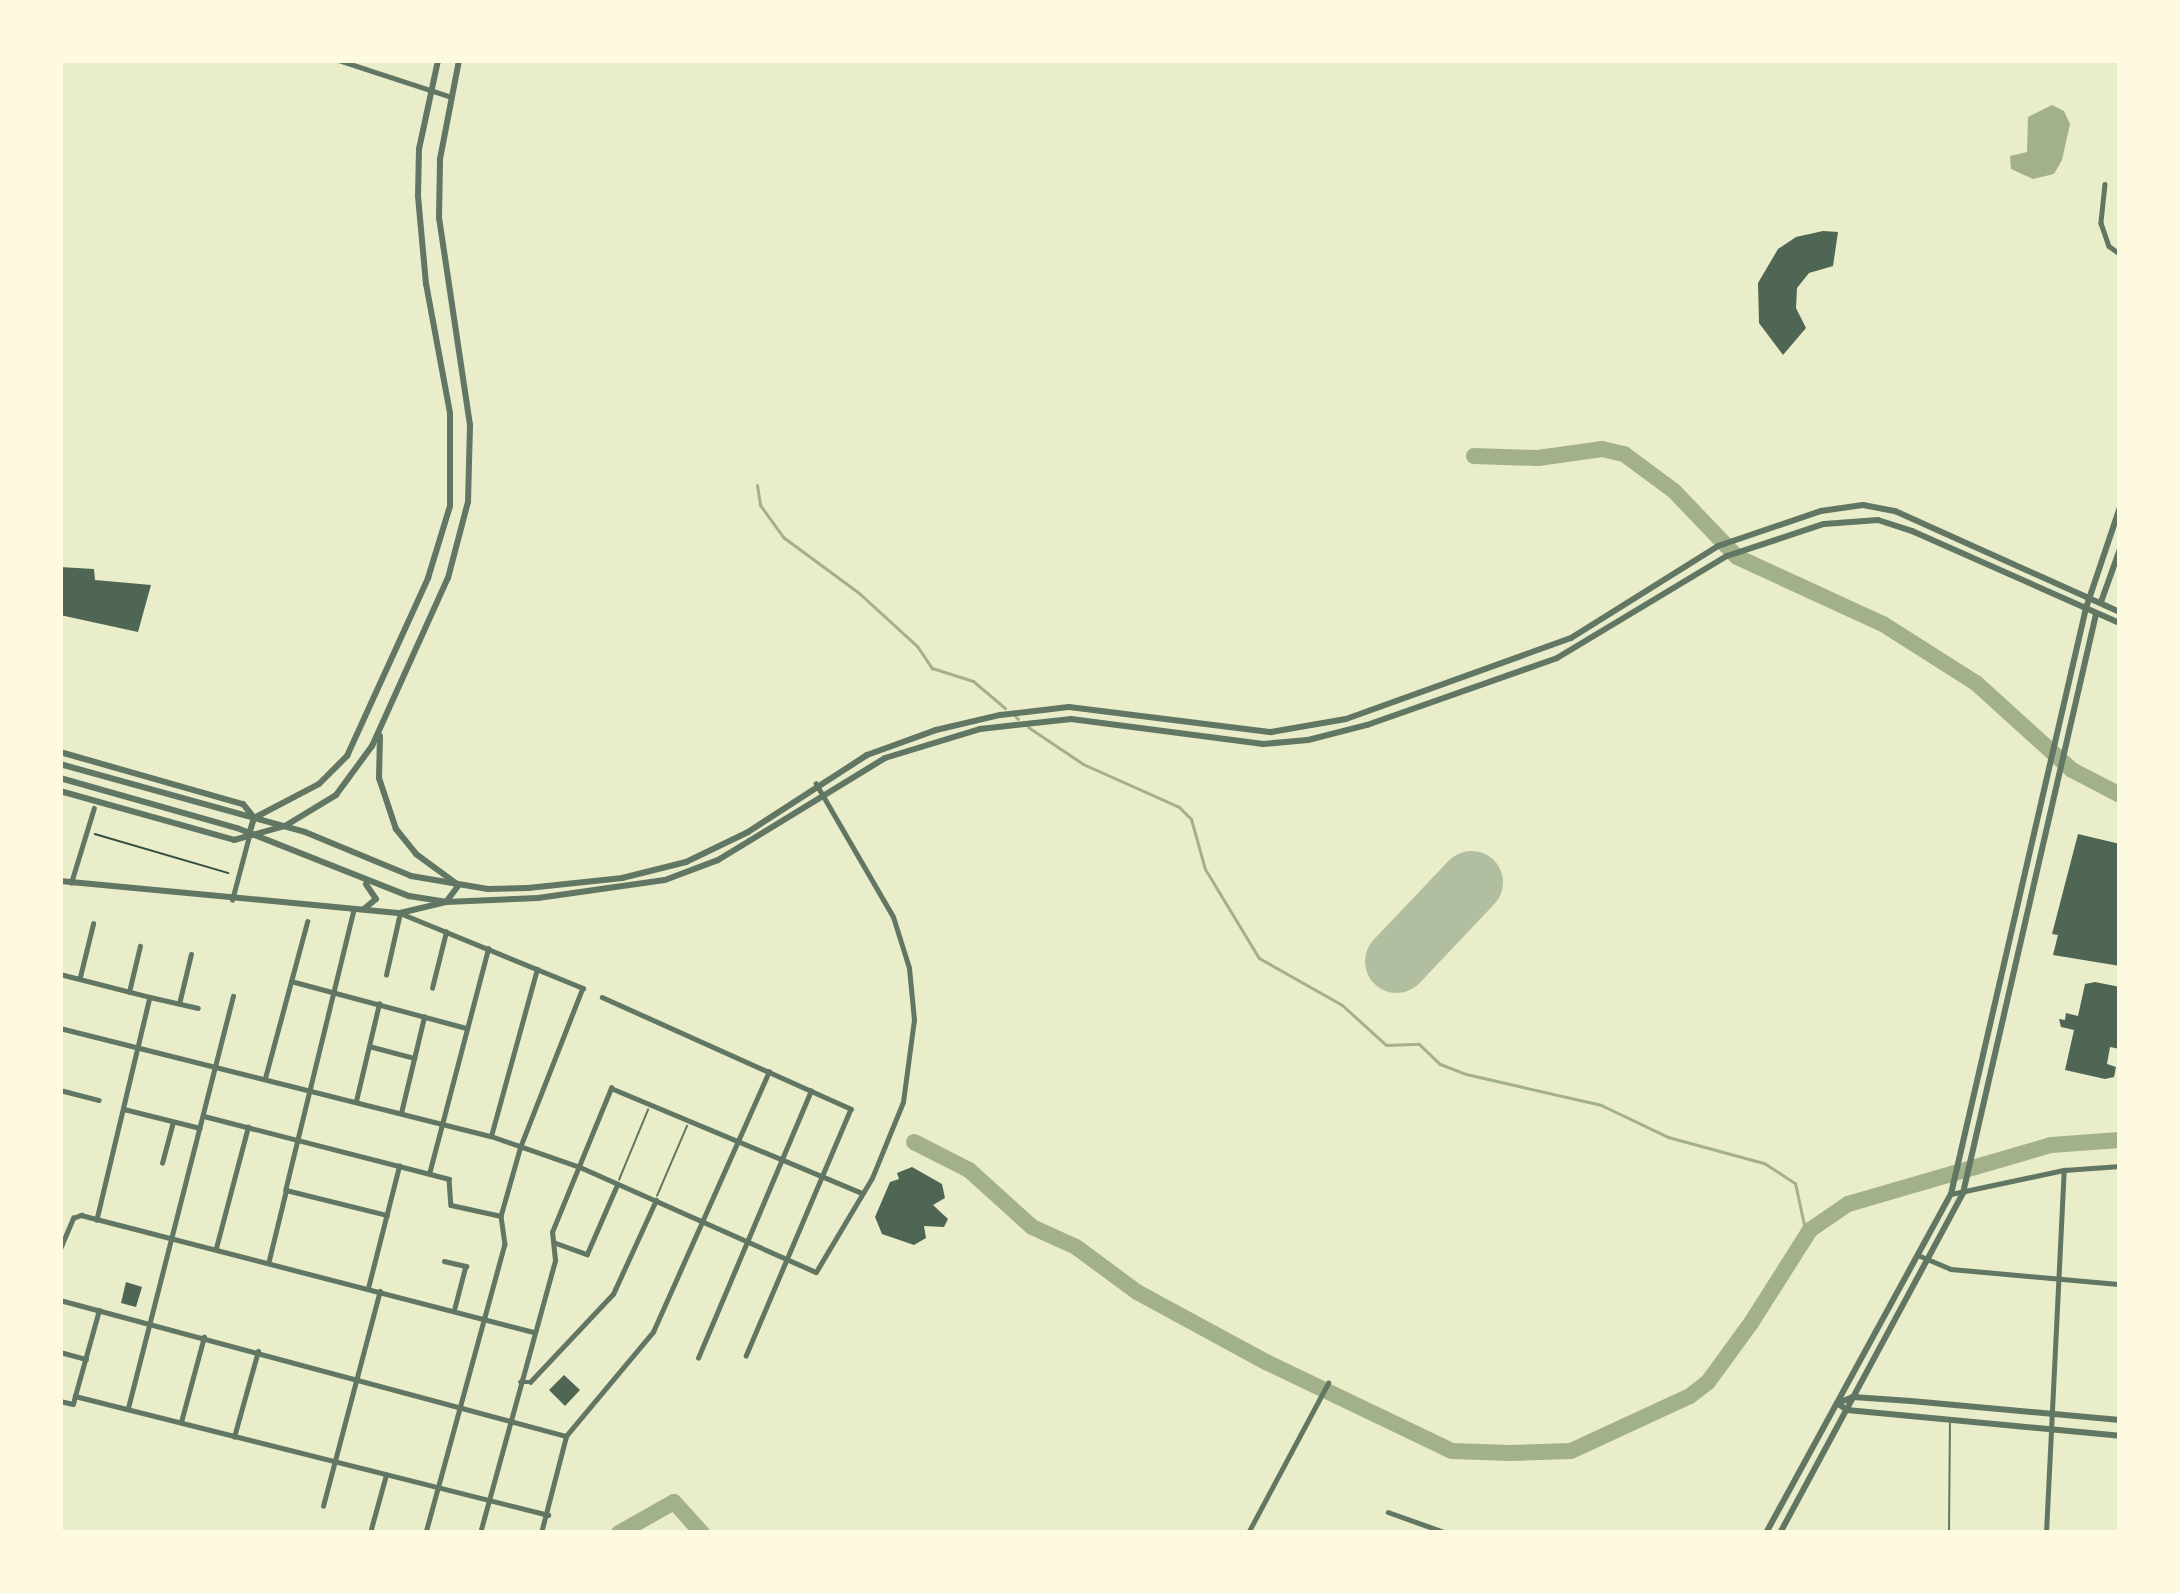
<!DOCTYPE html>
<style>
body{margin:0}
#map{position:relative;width:2180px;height:1593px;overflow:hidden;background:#e9edc9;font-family:"Source Serif 4",serif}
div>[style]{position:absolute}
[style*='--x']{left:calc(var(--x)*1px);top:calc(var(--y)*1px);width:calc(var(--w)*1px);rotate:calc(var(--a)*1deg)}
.water>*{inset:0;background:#a3b18a}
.stream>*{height:3px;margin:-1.5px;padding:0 1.5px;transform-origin:1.5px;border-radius:1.5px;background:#a3b18a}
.river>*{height:16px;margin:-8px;padding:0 8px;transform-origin:8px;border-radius:8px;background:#a3b18a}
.runway>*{height:63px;margin:-31.5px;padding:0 31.5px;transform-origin:31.5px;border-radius:31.5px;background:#b2bea0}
.building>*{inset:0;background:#4f6655}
.path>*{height:1.5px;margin:-0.75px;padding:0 0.75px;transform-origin:0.75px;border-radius:0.75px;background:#344e41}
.service>*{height:1.5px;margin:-0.75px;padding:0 0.75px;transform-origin:0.75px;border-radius:0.75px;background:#617663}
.minor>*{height:4.5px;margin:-2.25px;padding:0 2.25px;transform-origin:2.25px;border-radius:2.25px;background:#617663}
.tertiary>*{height:6px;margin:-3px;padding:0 3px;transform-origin:3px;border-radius:3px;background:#617663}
span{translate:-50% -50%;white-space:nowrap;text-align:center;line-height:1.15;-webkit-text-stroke:12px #fefae0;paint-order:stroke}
.frame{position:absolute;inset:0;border:63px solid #fefae0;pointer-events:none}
</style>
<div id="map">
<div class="water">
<div style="clip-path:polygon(2052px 105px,2064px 111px,2070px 124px,2062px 160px,2054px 174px,2033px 179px,2011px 169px,2010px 156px,2027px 152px,2028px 117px)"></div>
</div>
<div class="stream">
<div style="--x:757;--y:485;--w:20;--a:81"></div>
<div style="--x:760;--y:505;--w:39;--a:54"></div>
<div style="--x:783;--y:537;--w:94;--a:36.4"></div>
<div style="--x:859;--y:593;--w:79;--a:42.4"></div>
<div style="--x:917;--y:646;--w:27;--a:56"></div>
<div style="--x:932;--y:668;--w:43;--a:17.6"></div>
<div style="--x:973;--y:681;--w:42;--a:40.2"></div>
<div style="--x:1015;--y:716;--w:4;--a:45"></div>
<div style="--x:1028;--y:727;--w:66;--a:33.9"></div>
<div style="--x:1083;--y:764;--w:105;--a:24.1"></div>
<div style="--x:1179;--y:807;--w:17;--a:45"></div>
<div style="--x:1191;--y:819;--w:52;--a:74.4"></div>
<div style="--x:1205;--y:869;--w:104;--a:58.8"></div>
<div style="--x:1259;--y:958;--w:95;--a:29.5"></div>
<div style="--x:1342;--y:1005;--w:59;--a:42.3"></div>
<div style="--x:1386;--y:1045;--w:33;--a:-2"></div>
<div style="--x:1419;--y:1044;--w:29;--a:44"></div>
<div style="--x:1440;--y:1064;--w:28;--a:21"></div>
<div style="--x:1466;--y:1074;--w:139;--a:12.9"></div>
<div style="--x:1601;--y:1105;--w:74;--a:25.5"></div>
<div style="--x:1668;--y:1137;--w:99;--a:15.2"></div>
<div style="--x:1764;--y:1163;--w:37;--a:33"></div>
<div style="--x:1795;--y:1183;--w:52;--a:77.8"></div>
</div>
<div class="river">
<div style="--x:1474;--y:456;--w:64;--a:1.8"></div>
<div style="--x:1538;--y:458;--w:65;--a:-8"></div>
<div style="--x:1602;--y:449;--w:23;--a:13"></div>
<div style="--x:1624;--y:454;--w:62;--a:36.5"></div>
<div style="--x:1674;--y:491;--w:91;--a:46.3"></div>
<div style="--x:1737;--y:557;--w:161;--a:24.7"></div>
<div style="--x:1883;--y:624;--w:110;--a:32.4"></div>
<div style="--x:1976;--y:683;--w:130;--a:42.2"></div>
<div style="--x:2072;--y:770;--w:54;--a:27.5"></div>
<div style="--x:914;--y:1142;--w:62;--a:27"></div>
<div style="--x:969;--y:1170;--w:85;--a:42.1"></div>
<div style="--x:1032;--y:1227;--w:48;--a:24.4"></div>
<div style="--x:1076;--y:1247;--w:76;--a:36.4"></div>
<div style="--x:1137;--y:1292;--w:147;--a:28.5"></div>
<div style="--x:1266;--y:1362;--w:206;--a:25.6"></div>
<div style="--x:1452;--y:1451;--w:58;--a:2"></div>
<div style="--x:1510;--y:1453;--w:61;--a:-1.9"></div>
<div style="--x:1571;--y:1451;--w:131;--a:-24.8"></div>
<div style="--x:1690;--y:1396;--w:23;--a:-38"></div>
<div style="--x:1708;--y:1382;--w:73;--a:-53.9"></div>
<div style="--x:1751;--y:1323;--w:110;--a:-57.6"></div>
<div style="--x:1810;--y:1230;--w:46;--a:-34.4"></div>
<div style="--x:1848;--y:1204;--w:211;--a:-16.2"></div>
<div style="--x:2051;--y:1145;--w:69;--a:-4.1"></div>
<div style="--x:619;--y:1533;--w:63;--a:-29.4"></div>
<div style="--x:674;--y:1502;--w:42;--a:47.9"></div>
</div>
<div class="runway">
<div style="--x:1396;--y:961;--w:109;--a:-46.5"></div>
</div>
<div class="building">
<div style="clip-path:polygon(1823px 231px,1838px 232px,1833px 266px,1809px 273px,1797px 288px,1796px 308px,1806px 328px,1783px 355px,1759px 323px,1758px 283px,1778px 249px,1796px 237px)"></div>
<div style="clip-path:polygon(60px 567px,94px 569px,95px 580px,151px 585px,138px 632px,60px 615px)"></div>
<div style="clip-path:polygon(2078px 834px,2120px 844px,2120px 966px,2053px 955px,2058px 935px,2052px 934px)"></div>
<div style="clip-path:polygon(2095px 982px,2120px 987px,2120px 1049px,2110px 1047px,2107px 1064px,2116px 1067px,2114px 1077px,2105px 1079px,2065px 1070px,2074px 1030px,2061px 1027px,2059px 1019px,2065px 1020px,2066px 1013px,2078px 1016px,2085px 984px)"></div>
<div style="clip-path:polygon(912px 1167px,942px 1184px,945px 1198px,933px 1205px,948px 1219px,944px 1227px,924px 1226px,926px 1238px,914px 1245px,882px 1234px,875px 1217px,890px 1182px,899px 1179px,897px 1173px)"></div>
<div style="clip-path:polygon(126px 1282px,142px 1287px,136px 1307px,121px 1303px)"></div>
<div style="clip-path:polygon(564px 1375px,580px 1390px,565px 1406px,549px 1390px)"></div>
</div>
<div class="path">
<div style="--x:95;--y:834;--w:139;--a:16.3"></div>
</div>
<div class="service">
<div style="--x:619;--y:1180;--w:76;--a:-67.5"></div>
<div style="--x:657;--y:1196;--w:76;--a:-66.8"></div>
<div style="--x:1949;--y:1533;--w:109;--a:-89.5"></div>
</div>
<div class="minor">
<div style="--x:338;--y:60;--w:117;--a:18"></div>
<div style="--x:2105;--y:184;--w:39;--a:96"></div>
<div style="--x:2101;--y:223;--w:24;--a:71"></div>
<div style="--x:2109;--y:246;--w:14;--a:36"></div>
<div style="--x:71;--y:883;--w:78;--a:-73"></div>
<div style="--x:232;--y:900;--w:66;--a:-75.1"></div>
<div style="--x:354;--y:910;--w:288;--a:103.7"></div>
<div style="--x:286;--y:1190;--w:104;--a:13.9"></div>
<div style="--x:60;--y:974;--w:93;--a:14.3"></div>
<div style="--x:150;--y:997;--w:229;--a:103.4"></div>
<div style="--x:386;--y:975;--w:64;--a:-77.3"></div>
<div style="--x:400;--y:913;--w:198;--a:22.3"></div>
<div style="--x:583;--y:988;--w:170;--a:111.4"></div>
<div style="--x:521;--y:1146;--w:73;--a:105.9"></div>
<div style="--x:501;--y:1216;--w:28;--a:82"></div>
<div style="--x:505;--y:1244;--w:300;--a:105.3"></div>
<div style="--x:80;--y:977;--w:55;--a:-76.2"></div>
<div style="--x:291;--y:981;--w:182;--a:15"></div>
<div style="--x:432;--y:988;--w:58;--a:-76"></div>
<div style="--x:129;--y:992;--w:47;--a:-76.6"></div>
<div style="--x:150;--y:997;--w:49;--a:12.9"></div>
<div style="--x:602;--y:997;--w:273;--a:24.2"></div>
<div style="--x:851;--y:1109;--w:268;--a:113"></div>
<div style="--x:179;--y:1004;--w:51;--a:-76.5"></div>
<div style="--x:60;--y:1028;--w:444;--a:14.1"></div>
<div style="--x:491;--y:1136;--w:94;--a:19.2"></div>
<div style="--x:580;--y:1167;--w:258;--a:24"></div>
<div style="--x:816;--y:1272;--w:109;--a:-59.2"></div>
<div style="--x:872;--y:1178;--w:82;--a:-67.8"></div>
<div style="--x:903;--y:1102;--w:83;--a:-82.4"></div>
<div style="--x:914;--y:1020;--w:52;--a:-95.5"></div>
<div style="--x:909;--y:968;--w:53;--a:-107.4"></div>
<div style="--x:893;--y:917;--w:154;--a:-120.1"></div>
<div style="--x:369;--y:1046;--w:47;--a:14.9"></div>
<div style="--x:265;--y:1078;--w:162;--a:-74.9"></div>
<div style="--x:60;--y:1090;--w:40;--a:14.4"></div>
<div style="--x:356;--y:1101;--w:100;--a:-76.7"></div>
<div style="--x:124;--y:1109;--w:78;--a:14"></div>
<div style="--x:401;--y:1113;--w:99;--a:-76.5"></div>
<div style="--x:204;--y:1116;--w:253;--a:14.4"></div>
<div style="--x:449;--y:1179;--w:26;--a:86"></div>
<div style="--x:451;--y:1205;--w:51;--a:12.4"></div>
<div style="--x:491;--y:1136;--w:173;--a:-74.6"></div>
<div style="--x:162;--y:1163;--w:42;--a:-75"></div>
<div style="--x:429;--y:1174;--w:233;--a:-75.3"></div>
<div style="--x:1951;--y:1194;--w:116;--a:-12"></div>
<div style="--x:2064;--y:1170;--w:56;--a:-4.1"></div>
<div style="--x:556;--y:1243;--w:33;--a:20"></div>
<div style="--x:587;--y:1254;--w:75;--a:-66.5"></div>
<div style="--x:216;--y:1248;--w:125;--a:-75.2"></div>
<div style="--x:60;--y:1249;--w:34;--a:-67"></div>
<div style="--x:73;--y:1218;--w:9;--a:-21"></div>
<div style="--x:81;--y:1215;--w:468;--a:14.5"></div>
<div style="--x:1918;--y:1255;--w:36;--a:23"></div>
<div style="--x:1951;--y:1269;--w:170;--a:5.1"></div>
<div style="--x:269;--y:1260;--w:72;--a:-76.3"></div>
<div style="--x:444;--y:1261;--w:23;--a:13"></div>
<div style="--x:466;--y:1266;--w:43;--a:104.7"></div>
<div style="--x:368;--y:1288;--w:126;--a:-75.7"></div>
<div style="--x:60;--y:1300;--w:524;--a:15.04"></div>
<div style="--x:60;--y:1352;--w:27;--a:15"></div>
<div style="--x:698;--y:1358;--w:290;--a:-67.1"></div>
<div style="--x:520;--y:1382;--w:10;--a:0"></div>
<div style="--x:530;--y:1382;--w:121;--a:-46.7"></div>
<div style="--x:613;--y:1294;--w:103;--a:-65.4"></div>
<div style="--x:75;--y:1396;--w:89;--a:-74.4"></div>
<div style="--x:60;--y:1401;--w:13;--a:13"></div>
<div style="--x:73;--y:1404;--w:8;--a:-76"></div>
<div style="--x:75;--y:1396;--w:488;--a:14.1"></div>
<div style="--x:128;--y:1408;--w:425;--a:-75.7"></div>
<div style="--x:181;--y:1422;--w:88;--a:-74.9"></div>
<div style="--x:234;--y:1437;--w:89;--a:-74.4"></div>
<div style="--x:323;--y:1506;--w:222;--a:-75.2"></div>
<div style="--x:1388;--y:1512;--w:63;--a:19.6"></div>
<div style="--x:371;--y:1529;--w:56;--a:-74.5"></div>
<div style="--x:480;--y:1533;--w:283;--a:-74.6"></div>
<div style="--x:555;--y:1260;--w:28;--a:-96"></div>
<div style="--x:552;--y:1232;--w:156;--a:-67.7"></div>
<div style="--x:611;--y:1088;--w:270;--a:22.7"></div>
<div style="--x:541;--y:1533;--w:100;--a:-75.5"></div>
<div style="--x:566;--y:1436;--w:136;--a:-50.1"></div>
<div style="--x:653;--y:1332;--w:285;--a:-66"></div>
<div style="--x:1248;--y:1533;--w:170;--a:-61.9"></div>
<div style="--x:2046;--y:1533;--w:363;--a:-87.2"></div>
</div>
<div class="tertiary">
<div style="--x:2101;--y:602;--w:56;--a:-70.3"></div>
<div style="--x:380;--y:736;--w:42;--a:91.4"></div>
<div style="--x:379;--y:778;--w:54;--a:71.6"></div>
<div style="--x:396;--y:829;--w:32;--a:51"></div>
<div style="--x:416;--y:854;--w:51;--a:36.2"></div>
<div style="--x:60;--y:752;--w:190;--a:15.9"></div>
<div style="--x:243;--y:804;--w:14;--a:51"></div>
<div style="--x:60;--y:764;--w:254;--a:15.5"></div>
<div style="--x:305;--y:832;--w:115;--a:22.5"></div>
<div style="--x:411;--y:876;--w:78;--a:9.6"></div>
<div style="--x:488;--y:889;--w:40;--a:-1.4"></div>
<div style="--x:528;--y:888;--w:95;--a:-6.1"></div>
<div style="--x:622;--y:878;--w:66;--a:-14"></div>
<div style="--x:686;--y:862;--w:69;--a:-25.8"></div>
<div style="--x:748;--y:832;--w:142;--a:-32.9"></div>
<div style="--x:867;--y:755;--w:73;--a:-19.9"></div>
<div style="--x:936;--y:730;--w:66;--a:-13.2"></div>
<div style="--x:1000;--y:715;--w:69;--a:-6.6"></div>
<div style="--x:1069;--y:707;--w:204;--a:7.1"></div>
<div style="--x:1271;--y:732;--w:76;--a:-9.8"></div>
<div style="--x:1346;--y:719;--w:239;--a:-19.8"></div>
<div style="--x:1571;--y:638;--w:173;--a:-32"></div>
<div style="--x:1718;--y:546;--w:109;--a:-18.8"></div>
<div style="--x:1821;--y:511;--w:42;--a:-8.1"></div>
<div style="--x:1863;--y:505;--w:33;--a:11"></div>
<div style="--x:1895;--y:511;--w:247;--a:24.2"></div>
<div style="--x:60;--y:778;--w:184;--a:15.8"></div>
<div style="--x:237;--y:828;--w:185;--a:21.6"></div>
<div style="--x:409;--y:896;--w:37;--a:9"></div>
<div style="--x:446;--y:902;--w:92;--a:-2.5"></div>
<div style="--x:538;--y:898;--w:128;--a:-8.1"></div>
<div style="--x:665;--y:880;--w:57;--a:-20.7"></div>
<div style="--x:718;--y:860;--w:196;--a:-31.4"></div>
<div style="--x:885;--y:758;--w:99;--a:-17"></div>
<div style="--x:980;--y:729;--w:92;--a:-6.3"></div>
<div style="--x:1071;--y:719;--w:194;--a:7.4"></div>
<div style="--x:1263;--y:744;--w:45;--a:-5.1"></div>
<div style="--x:1308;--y:740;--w:61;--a:-14.3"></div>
<div style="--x:1367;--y:725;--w:201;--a:-19.4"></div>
<div style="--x:1557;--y:658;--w:198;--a:-31"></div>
<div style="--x:1727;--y:556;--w:102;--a:-18.3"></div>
<div style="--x:1824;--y:524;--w:54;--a:-4.2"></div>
<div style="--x:1878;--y:520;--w:36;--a:18"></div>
<div style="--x:1912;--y:531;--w:227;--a:23.9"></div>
<div style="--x:60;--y:791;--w:181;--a:15.7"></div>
<div style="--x:234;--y:840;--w:53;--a:-15.4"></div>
<div style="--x:285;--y:826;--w:60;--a:-31.3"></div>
<div style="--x:336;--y:795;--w:61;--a:-53.7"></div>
<div style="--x:372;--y:746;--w:184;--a:-65.7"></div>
<div style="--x:448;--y:578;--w:79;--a:-75.3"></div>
<div style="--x:468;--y:502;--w:77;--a:-88.5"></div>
<div style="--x:470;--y:425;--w:209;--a:-98.5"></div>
<div style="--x:439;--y:218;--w:59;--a:-89"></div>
<div style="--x:440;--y:159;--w:101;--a:-79.1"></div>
<div style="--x:250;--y:831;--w:14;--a:-73"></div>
<div style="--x:254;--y:818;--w:73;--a:-27.6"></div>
<div style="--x:319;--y:784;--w:40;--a:-45"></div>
<div style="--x:347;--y:756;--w:196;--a:-65.5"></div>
<div style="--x:428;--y:578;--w:75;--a:-73"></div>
<div style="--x:450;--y:506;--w:93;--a:-90"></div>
<div style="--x:450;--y:413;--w:131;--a:-100.5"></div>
<div style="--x:426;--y:284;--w:88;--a:-95.2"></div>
<div style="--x:418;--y:196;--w:47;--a:-88.8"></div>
<div style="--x:419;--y:149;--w:91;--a:-77.9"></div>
<div style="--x:60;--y:881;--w:342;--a:5.4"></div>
<div style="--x:400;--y:913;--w:47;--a:-13.4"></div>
<div style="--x:446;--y:902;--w:21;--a:-53"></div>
<div style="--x:365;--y:908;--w:14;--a:-39"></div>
<div style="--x:376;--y:899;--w:18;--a:-124"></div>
<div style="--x:1837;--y:1403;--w:12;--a:35"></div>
<div style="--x:1847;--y:1410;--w:274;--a:5.4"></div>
<div style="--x:1838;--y:1403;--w:16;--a:-22"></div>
<div style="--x:1853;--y:1397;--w:58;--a:3.9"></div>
<div style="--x:1911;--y:1401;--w:210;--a:5.2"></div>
<div style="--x:1766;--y:1533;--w:386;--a:-61.4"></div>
<div style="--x:1951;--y:1194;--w:601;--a:-77.03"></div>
<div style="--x:2086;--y:608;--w:107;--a:-71.4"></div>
<div style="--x:1780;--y:1533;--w:386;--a:-61.7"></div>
<div style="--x:1963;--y:1193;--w:594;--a:-77.06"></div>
</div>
<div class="frame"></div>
</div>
